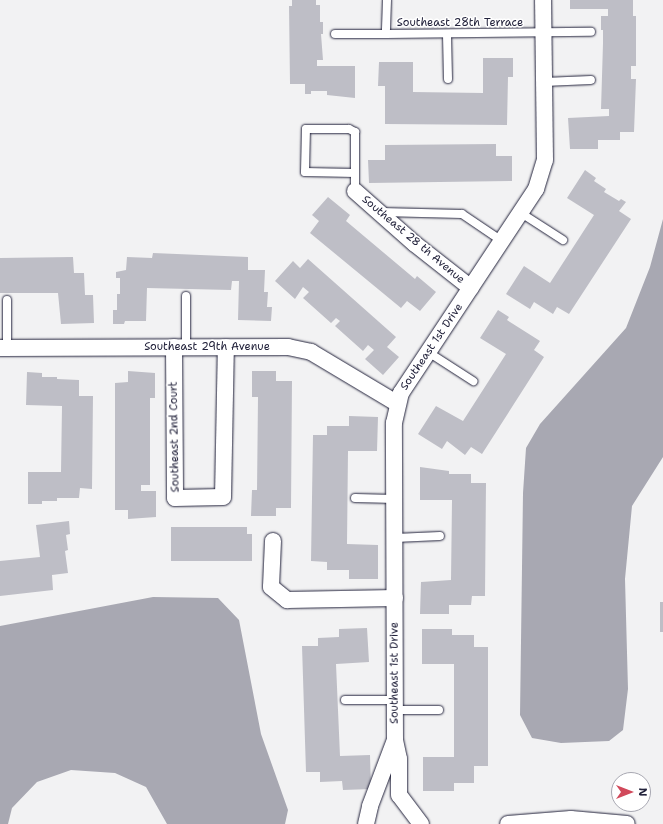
<!DOCTYPE html>
<style>
body{margin:0}
#map{position:relative;width:663px;height:824px;overflow:hidden;background:#f2f2f3;font-family:"Shantell Sans",sans-serif}
div>[style]{position:absolute}
[style*='--x']{left:calc(var(--x)*1px);top:calc(var(--y)*1px);width:calc(var(--w)*1px);rotate:calc(var(--a)*1deg)}
.water>*{inset:0;background:#a8a8b2}
.building>*{inset:0;background:#bebec6}
.roads{filter:drop-shadow(0 0 1px #22223b) drop-shadow(0 0 1px #22223b)}
.service>*{height:8px;margin:-4px;padding:0 4px;transform-origin:4px;border-radius:4px;background:#fff}
.minor>*{height:16px;margin:-8px;padding:0 8px;transform-origin:8px;border-radius:8px;background:#fff}
span{translate:-50% -50%;white-space:nowrap;text-align:center;line-height:1.15;-webkit-text-stroke:3px #fff;paint-order:stroke}
.street-label{font-size:11px;color:#22223b}
.north{position:absolute;left:611px;top:772px;width:40px;height:40px;box-sizing:border-box;background:#fff;border:1px solid #a7a7b1;border-radius:50%;rotate:90deg;font-size:11px;font-weight:700;line-height:16px;text-align:center;color:#22223b}
.north::after{content:'';display:block;margin:auto;width:14px;height:18px;background:#d1495b;clip-path:polygon(50% 0,100% 100%,50% 72%,0 100%)}
</style>
<div id="map">
<div class="water">
<div style="clip-path:polygon(663px 219px,663px 457px,632px 506px,625px 579px,628px 689px,623px 730px,609px 741px,561px 743px,532px 738px,520px 715px,523px 493px,526px 448px,540px 424px,626px 328px,650px 267px)"></div>
<div style="clip-path:polygon(153px 597px,218px 598px,239px 620px,261px 734px,288px 810px,285px 824px,167px 824px,146px 787px,115px 773px,71px 770px,37px 782px,12px 808px,8px 824px,0 824px,0 626px)"></div>
</div>
<div class="building">
<div style="clip-path:polygon(292px 0,316px 0,316px 5px,320px 5px,320px 22px,323px 22px,323px 34px,321px 34px,323px 60px,317px 60px,317px 66px,355px 66px,355px 98px,327px 95px,327px 91px,311px 91px,311px 94px,305px 94px,305px 84px,290px 84px,289px 6px,292px 6px)"></div>
<div style="clip-path:polygon(570px 0,633px 0,633px 16px,636px 16px,636px 66px,631px 66px,631px 79px,636px 79px,634px 132px,620px 132px,620px 140px,598px 140px,598px 149px,570px 149px,568px 118px,609px 116px,609px 109px,601px 109px,603px 43px,603px 30px,601px 30px,601px 16px,608px 16px,608px 9px,570px 9px)"></div>
<div style="clip-path:polygon(483px 58px,513px 58px,513px 77px,508px 77px,507px 125px,385px 124px,385px 86px,378px 86px,379px 62px,413px 62px,413px 92px,483px 93px)"></div>
<div style="clip-path:polygon(496px 144px,496px 156px,512px 156px,512px 181px,369px 183px,368px 160px,385px 160px,385px 145px)"></div>
<div style="clip-path:polygon(585px 170px,596px 178px,594px 181px,606px 189px,604px 192px,619px 201px,621px 199px,626px 202px,619px 211px,631px 219px,569px 314px,557px 307px,553px 314px,534px 302px,530px 309px,506px 294px,524px 266px,550px 283px,594px 215px,567px 198px)"></div>
<div style="clip-path:polygon(328px 197px,350px 215px,346px 221px,415px 279px,417px 276px,436px 292px,420px 311px,407px 301px,401px 308px,310px 233px,319px 221px,312px 215px)"></div>
<div style="clip-path:polygon(153px 253px,248px 257px,248px 270px,265px 270px,264px 292px,268px 292px,267px 307px,272px 307px,271px 321px,238px 320px,239px 281px,232px 281px,231px 290px,147px 288px,146px 321px,125px 321px,124px 324px,113px 324px,113px 310px,117px 310px,117px 294px,120px 294px,120px 278px,116px 278px,116px 272px,126px 270px,127px 257px,152px 258px)"></div>
<div style="clip-path:polygon(73px 257px,74px 273px,84px 273px,85px 295px,93px 295px,94px 323px,61px 324px,58px 293px,0 293px,0 258px)"></div>
<div style="clip-path:polygon(308px 259px,396px 337px,387px 347px,399px 357px,383px 375px,365px 359px,374px 350px,368px 345px,363px 351px,335px 326px,340px 321px,336px 318px,331px 323px,303px 298px,309px 292px,303px 287px,295px 299px,275px 281px,293px 261px,300px 268px)"></div>
<div style="clip-path:polygon(498px 310px,509px 317px,507px 320px,540px 341px,534px 350px,544px 357px,482px 454px,471px 447px,465px 455px,447px 441px,442px 449px,418px 434px,436px 406px,463px 421px,506px 354px,480px 338px)"></div>
<div style="clip-path:polygon(128px 371px,155px 373px,155px 398px,150px 398px,150px 485px,141px 485px,141px 491px,156px 491px,156px 517px,128px 519px,128px 510px,115px 510px,115px 383px,128px 382px)"></div>
<div style="clip-path:polygon(252px 371px,276px 371px,276px 381px,292px 381px,291px 508px,276px 508px,276px 516px,251px 516px,252px 490px,257px 490px,258px 397px,252px 397px)"></div>
<div style="clip-path:polygon(27px 372px,42px 373px,42px 377px,57px 377px,57px 379px,79px 380px,79px 396px,93px 396px,92px 489px,80px 488px,79px 498px,57px 498px,57px 501px,42px 501px,42px 504px,28px 504px,28px 472px,61px 472px,62px 406px,26px 405px)"></div>
<div style="clip-path:polygon(349px 416px,378px 417px,377px 451px,348px 451px,347px 544px,378px 545px,378px 579px,349px 579px,349px 570px,327px 570px,327px 562px,311px 561px,313px 435px,327px 435px,327px 426px,349px 426px)"></div>
<div style="clip-path:polygon(420px 467px,449px 471px,449px 474px,471px 474px,471px 483px,486px 483px,485px 596px,472px 596px,471px 605px,449px 605px,449px 614px,420px 614px,421px 582px,451px 580px,452px 500px,420px 500px)"></div>
<div style="clip-path:polygon(69px 521px,70px 534px,66px 535px,68px 550px,65px 551px,68px 573px,52px 575px,53px 590px,0 596px,0 561px,40px 557px,36px 525px)"></div>
<div style="clip-path:polygon(171px 527px,247px 527px,247px 534px,252px 534px,252px 561px,171px 561px)"></div>
<div style="clip-path:polygon(660px 602px,663px 602px,663px 632px,660px 632px)"></div>
<div style="clip-path:polygon(367px 628px,369px 662px,336px 664px,340px 756px,370px 755px,371px 789px,343px 790px,342px 781px,320px 782px,320px 772px,306px 772px,302px 646px,318px 646px,318px 638px,339px 637px,339px 629px)"></div>
<div style="clip-path:polygon(422px 629px,452px 629px,452px 635px,474px 635px,474px 647px,488px 647px,488px 766px,474px 766px,474px 783px,454px 783px,454px 791px,423px 791px,423px 757px,454px 757px,454px 664px,422px 664px)"></div>
</div>
<div class="roads">
<div class="service">
<div style="--x:387;--y:0;--w:34;--a:92"></div>
<div style="--x:386;--y:34;--w:205;--a:-0.6"></div>
<div style="--x:335;--y:34;--w:51;--a:0"></div>
<div style="--x:447;--y:35;--w:44;--a:88.7"></div>
<div style="--x:544;--y:82;--w:47;--a:-2.4"></div>
<div style="--x:355;--y:173;--w:50;--a:-178.9"></div>
<div style="--x:305;--y:172;--w:43;--a:-88.7"></div>
<div style="--x:306;--y:129;--w:43;--a:0"></div>
<div style="--x:349;--y:129;--w:7;--a:27"></div>
<div style="--x:355;--y:132;--w:59;--a:90"></div>
<div style="--x:381;--y:212;--w:81;--a:1.4"></div>
<div style="--x:462;--y:214;--w:48;--a:34"></div>
<div style="--x:521;--y:213;--w:50;--a:32.7"></div>
<div style="--x:7;--y:300;--w:48;--a:90"></div>
<div style="--x:186;--y:347;--w:51;--a:-90"></div>
<div style="--x:428;--y:352;--w:54;--a:32.8"></div>
<div style="--x:355;--y:498;--w:40;--a:1.4"></div>
<div style="--x:395;--y:538;--w:45;--a:-2.5"></div>
<div style="--x:345;--y:700;--w:51;--a:0"></div>
<div style="--x:396;--y:710;--w:43;--a:0"></div>
</div>
<div class="minor">
<div style="--x:355;--y:191;--w:80;--a:41.5"></div>
<div style="--x:415;--y:244;--w:71;--a:38.2"></div>
<div style="--x:174;--y:347;--w:151;--a:89.6"></div>
<div style="--x:175;--y:498;--w:48;--a:-1.2"></div>
<div style="--x:223;--y:497;--w:150;--a:-88.9"></div>
<div style="--x:0;--y:348;--w:288;--a:-0.2"></div>
<div style="--x:288;--y:347;--w:24;--a:12"></div>
<div style="--x:311;--y:352;--w:101;--a:30.9"></div>
<div style="--x:273;--y:541;--w:46;--a:92.5"></div>
<div style="--x:271;--y:587;--w:21;--a:39"></div>
<div style="--x:287;--y:600;--w:108;--a:-1.1"></div>
<div style="--x:366;--y:824;--w:18;--a:-77"></div>
<div style="--x:370;--y:806;--w:71;--a:-69.3"></div>
<div style="--x:421;--y:824;--w:36;--a:-127"></div>
<div style="--x:399;--y:795;--w:36;--a:-90"></div>
<div style="--x:399;--y:759;--w:19;--a:-102"></div>
<div style="--x:395;--y:740;--w:317;--a:-90.2"></div>
<div style="--x:394;--y:423;--w:31;--a:-77"></div>
<div style="--x:401;--y:393;--w:245;--a:-56.5"></div>
<div style="--x:536;--y:189;--w:30;--a:-73"></div>
<div style="--x:545;--y:160;--w:160;--a:-90.7"></div>
<div style="--x:508;--y:824;--w:63;--a:-4.5"></div>
<div style="--x:571;--y:819;--w:56;--a:5.1"></div>
</div>
</div>
<div class="street-label">
<span style="left:460px;top:23px">Southeast 28th Terrace</span>
<span style="left:413px;top:240px;rotate:40deg">Southeast 28 th Avenue</span>
<span style="left:207px;top:347px">Southeast 29th Avenue</span>
<span style="left:432px;top:347px;rotate:-56deg">Southeast 1st Drive</span>
<span style="left:175px;top:437px;rotate:-91deg">Southeast 2nd Court</span>
<span style="left:395px;top:673px;rotate:-90deg">Southeast 1st Drive</span>
</div>
<div class="north">N</div>
</div>
